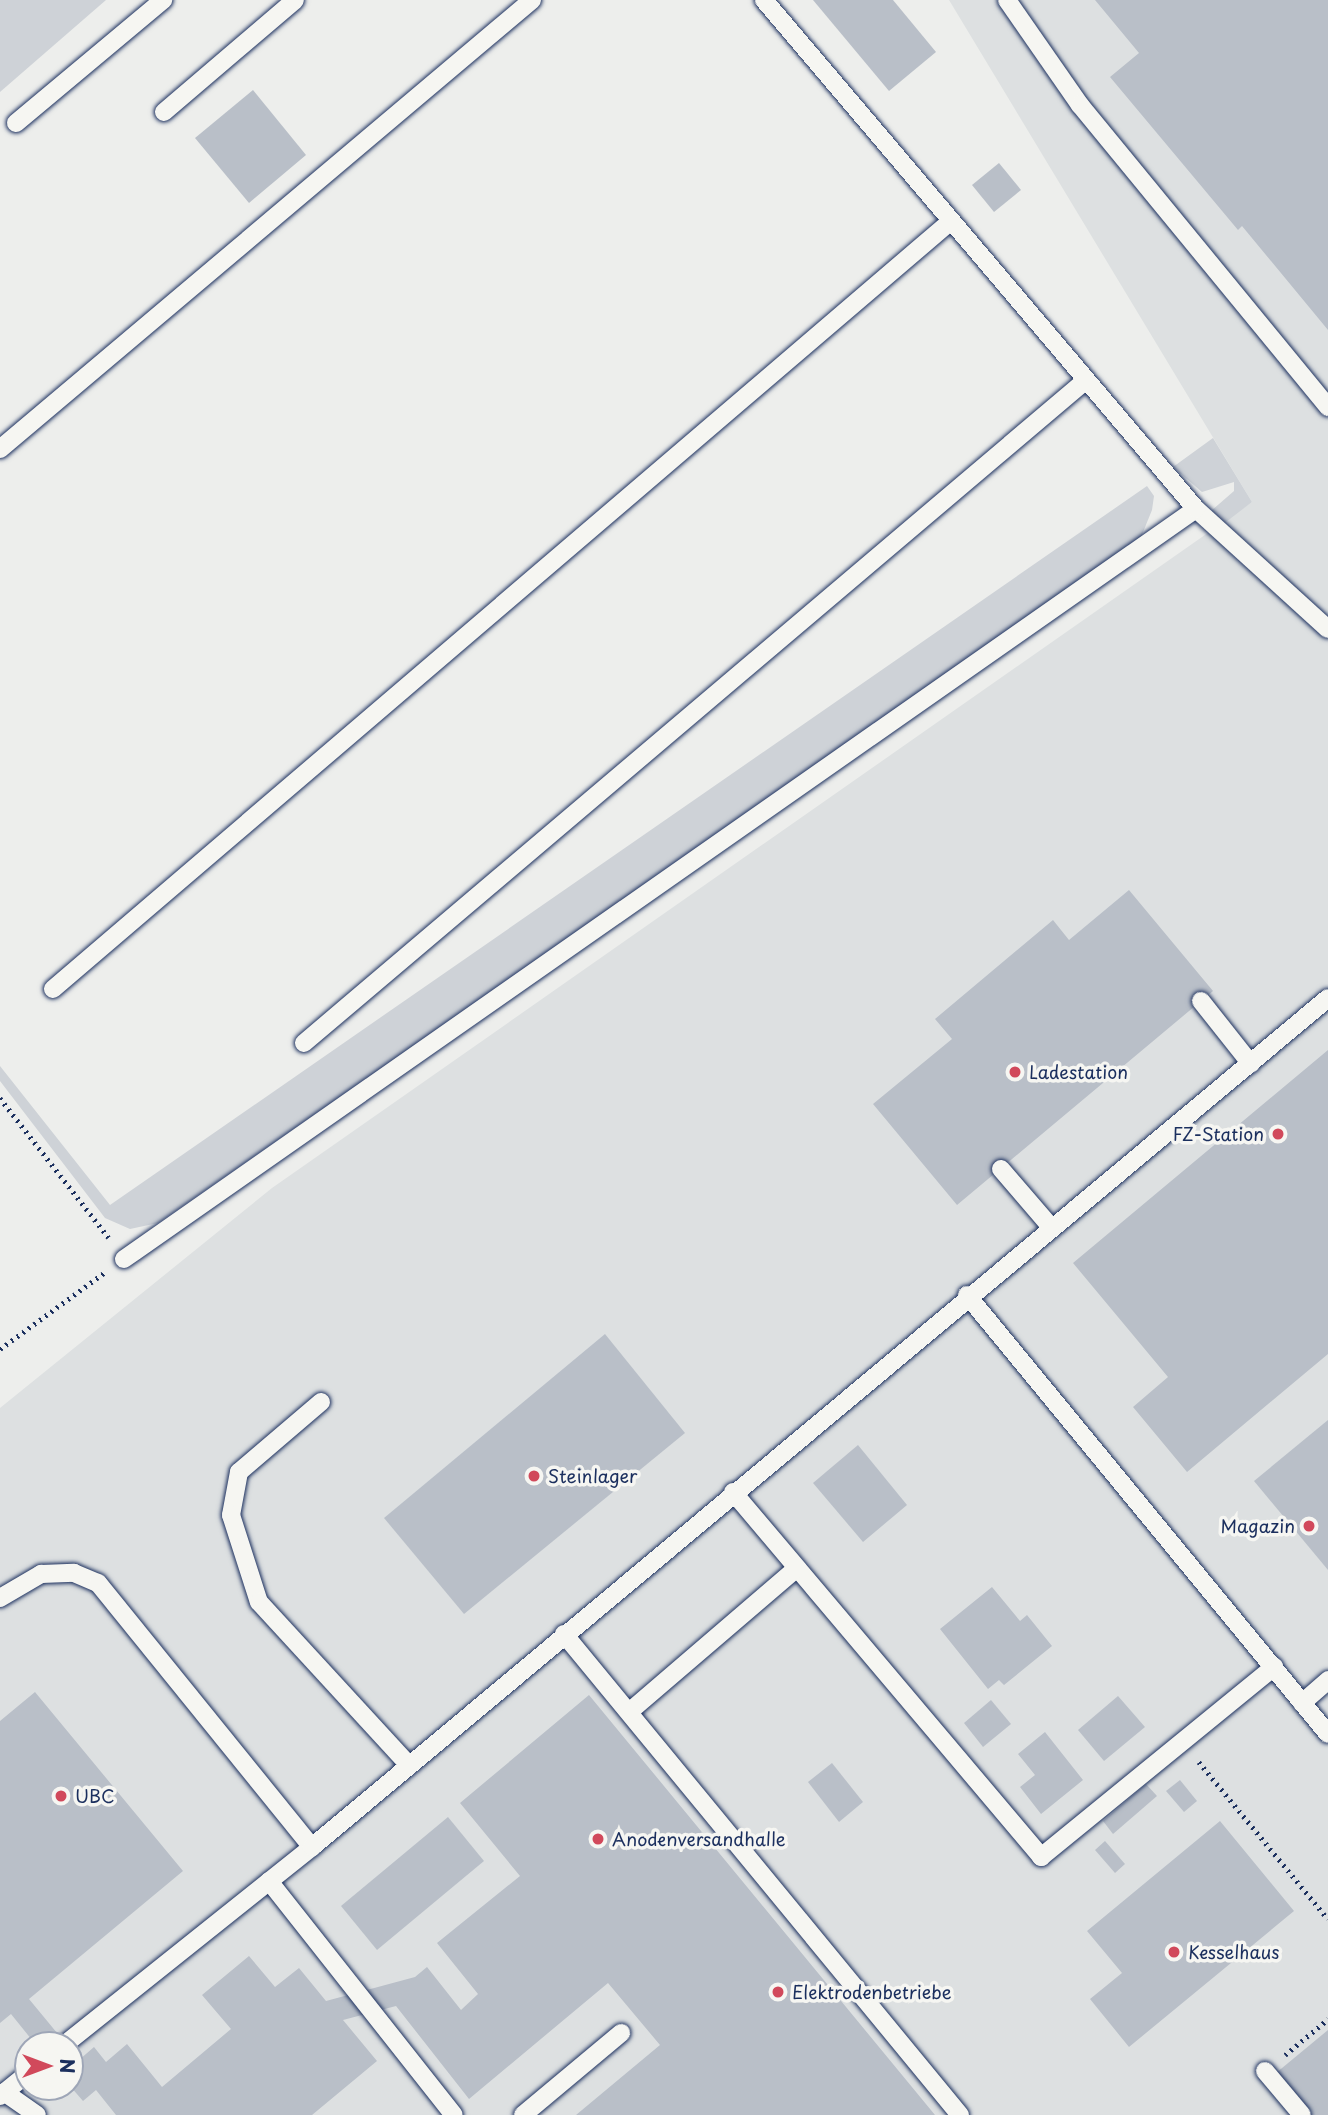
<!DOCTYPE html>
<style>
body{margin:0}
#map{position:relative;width:1328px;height:2115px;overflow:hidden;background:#edeeec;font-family:"Playpen Sans",sans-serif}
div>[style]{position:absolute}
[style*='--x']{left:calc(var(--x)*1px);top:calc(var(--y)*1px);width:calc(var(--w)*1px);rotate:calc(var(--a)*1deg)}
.built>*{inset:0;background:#dde0e1}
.green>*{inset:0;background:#ced2d7}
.building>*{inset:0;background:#b9bfc8}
.path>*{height:4.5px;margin-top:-2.25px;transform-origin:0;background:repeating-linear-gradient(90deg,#1b2f5e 0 2px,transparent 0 7px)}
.roads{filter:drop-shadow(0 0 2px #1b2f5e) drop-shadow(0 0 2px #1b2f5e)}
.service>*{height:18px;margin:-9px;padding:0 9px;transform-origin:9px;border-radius:9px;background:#f6f6f2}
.dots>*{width:19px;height:19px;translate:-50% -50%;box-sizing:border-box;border:4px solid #f6f6f2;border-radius:50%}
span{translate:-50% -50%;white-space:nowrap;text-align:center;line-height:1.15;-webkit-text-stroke:7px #f6f6f2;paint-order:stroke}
.poi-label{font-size:18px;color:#1b2f5e}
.left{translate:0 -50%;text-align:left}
.right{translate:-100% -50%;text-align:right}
.north{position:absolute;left:14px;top:2031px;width:70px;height:70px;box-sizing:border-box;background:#f6f6f2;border:2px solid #9ea6b7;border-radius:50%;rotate:90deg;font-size:19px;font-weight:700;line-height:28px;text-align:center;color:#1b2f5e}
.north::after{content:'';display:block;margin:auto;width:24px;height:32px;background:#d1495b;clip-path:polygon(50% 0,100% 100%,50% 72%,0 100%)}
</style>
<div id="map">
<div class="built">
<div style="clip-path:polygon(evenodd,949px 0,1328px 0,1328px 2115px,0 2115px,0 1408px,272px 1188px,1252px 502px,949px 0,28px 2045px,70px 2045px,70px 2087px,28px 2087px,28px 2045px)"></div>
</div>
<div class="green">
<div style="clip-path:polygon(0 0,106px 0,0 92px)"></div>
<div style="clip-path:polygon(1213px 438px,1252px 502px,1222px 525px,1211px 511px,1234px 491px,1234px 482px,1202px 492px,1173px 467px)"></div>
<div style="clip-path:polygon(1147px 486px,1154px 496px,1152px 510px,1139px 542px,158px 1223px,130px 1229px,105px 1218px,0 1081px,0 1066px,110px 1205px)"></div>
</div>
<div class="building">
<div style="clip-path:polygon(813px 0,893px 0,936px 52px,889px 91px)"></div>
<div style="clip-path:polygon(1095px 0,1328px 0,1328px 330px,1242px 226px,1238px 230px,1110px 77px,1139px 53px)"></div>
<div style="clip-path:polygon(253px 90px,306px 155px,249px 203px,195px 138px)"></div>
<div style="clip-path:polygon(999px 163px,1021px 190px,994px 212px,972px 185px)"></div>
<div style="clip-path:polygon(1129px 890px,1213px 991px,957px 1205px,873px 1104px,952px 1039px,935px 1019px,1053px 920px,1069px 940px)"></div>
<div style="clip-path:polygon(1328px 1050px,1328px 1354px,1187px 1472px,1133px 1407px,1168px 1377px,1073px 1263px)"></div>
<div style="clip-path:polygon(605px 1334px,685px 1433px,464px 1614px,384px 1518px)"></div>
<div style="clip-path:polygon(1328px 1420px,1328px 1570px,1254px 1481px)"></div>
<div style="clip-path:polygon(858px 1445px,907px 1505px,863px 1542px,813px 1483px)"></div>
<div style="clip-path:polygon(992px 1587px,1020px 1621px,1027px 1615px,1052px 1646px,1004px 1685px,999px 1680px,988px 1689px,940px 1629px)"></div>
<div style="clip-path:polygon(35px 1692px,183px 1871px,29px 1999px,67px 2045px,36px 2045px,11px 2014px,0 2023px,0 1721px)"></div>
<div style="clip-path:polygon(589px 1695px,935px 2115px,576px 2115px,660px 2045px,608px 1983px,469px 2099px,396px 2006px,343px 2020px,377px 2061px,312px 2115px,116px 2115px,96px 2090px,83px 2101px,70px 2086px,70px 2049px,79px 2060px,94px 2047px,106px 2062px,127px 2044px,162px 2087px,231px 2029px,202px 1995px,249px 1956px,275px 1987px,299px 1968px,326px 2001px,415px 1977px,427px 1967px,461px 2010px,478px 1994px,437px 1943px,520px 1876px,460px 1803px)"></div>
<div style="clip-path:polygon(1118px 1696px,1145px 1727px,1104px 1761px,1078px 1730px)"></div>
<div style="clip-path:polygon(991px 1700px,1011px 1724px,983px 1747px,964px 1723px)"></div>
<div style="clip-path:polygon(1045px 1732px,1083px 1780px,1041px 1814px,1020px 1787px,1035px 1775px,1018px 1754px)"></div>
<div style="clip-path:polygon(832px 1763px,863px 1802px,839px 1822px,808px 1782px)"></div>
<div style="clip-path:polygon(1180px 1780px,1197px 1801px,1184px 1812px,1166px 1791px)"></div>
<div style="clip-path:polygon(1146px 1784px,1157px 1796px,1113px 1834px,1103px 1821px)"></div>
<div style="clip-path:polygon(448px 1817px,484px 1861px,377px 1950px,341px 1906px)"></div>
<div style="clip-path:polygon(1220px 1821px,1294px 1911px,1129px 2047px,1090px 1999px,1122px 1973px,1087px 1931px)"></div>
<div style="clip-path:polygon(1105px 1841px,1125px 1864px,1115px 1873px,1095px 1850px)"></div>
<div style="clip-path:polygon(1328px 2030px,1328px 2115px,1310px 2115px,1276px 2073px)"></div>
</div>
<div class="path">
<div style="--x:0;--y:1098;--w:177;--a:52.1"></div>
<div style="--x:0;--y:1349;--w:129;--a:-36.2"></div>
<div style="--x:1199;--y:1762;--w:203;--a:50.6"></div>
<div style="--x:1285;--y:2055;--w:56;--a:-39.9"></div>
</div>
<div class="roads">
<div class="service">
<div style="--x:1007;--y:0;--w:128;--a:55.2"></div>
<div style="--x:1080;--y:105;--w:391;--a:50.6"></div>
<div style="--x:164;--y:112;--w:172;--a:-40.5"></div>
<div style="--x:16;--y:123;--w:192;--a:-39.9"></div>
<div style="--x:0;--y:449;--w:696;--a:-40.16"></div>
<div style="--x:1196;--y:509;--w:178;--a:42.3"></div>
<div style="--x:53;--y:989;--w:1182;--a:-40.54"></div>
<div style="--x:1201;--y:1001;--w:80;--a:51.6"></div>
<div style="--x:304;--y:1043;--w:1024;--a:-40.29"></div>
<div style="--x:1001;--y:1169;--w:75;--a:49.3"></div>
<div style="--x:124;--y:1259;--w:1308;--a:-34.98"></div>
<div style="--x:1196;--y:509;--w:668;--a:-130.32"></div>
<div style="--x:967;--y:1295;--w:568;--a:50.57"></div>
<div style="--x:321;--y:1402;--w:108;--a:139.5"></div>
<div style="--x:239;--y:1472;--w:44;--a:100.5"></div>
<div style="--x:231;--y:1515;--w:91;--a:72.2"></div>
<div style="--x:259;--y:1602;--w:222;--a:47.4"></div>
<div style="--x:733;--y:1492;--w:478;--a:49.8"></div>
<div style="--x:1041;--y:1857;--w:301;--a:-39.2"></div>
<div style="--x:0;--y:1598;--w:48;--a:-30.3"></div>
<div style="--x:41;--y:1574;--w:33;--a:-2"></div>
<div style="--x:74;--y:1573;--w:26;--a:23"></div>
<div style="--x:98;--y:1583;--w:340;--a:51"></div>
<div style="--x:564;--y:1634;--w:623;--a:50.54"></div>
<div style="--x:1302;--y:1703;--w:35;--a:-41"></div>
<div style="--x:629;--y:1712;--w:221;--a:-40.6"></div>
<div style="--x:269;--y:1881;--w:298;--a:51.7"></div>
<div style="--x:64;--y:2045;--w:317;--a:-38.6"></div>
<div style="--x:312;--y:1847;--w:1324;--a:-39.88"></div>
<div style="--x:1265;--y:2071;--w:57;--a:49.9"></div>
<div style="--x:4;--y:2092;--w:40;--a:34.9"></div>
<div style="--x:0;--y:2096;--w:36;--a:-39"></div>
<div style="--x:523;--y:2115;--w:128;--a:-39.9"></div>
</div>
</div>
<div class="dots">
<div style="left:1015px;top:1072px;background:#d1495b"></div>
<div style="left:1278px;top:1134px;background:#d1495b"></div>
<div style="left:534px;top:1476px;background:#d1495b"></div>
<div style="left:1309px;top:1526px;background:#d1495b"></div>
<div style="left:61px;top:1796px;background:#d1495b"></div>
<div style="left:598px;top:1839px;background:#d1495b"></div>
<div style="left:1174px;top:1952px;background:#d1495b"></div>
<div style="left:778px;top:1992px;background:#d1495b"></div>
</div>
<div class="poi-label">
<span class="left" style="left:1029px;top:1072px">Ladestation</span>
<span class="right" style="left:1264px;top:1134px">FZ-Station</span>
<span class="left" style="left:548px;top:1476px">Steinlager</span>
<span class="right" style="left:1295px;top:1526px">Magazin</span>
<span class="left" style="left:75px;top:1796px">UBC</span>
<span class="left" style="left:612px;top:1839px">Anodenversandhalle</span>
<span class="left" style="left:1188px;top:1952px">Kesselhaus</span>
<span class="left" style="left:792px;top:1992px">Elektrodenbetriebe</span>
</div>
<div class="north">N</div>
</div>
